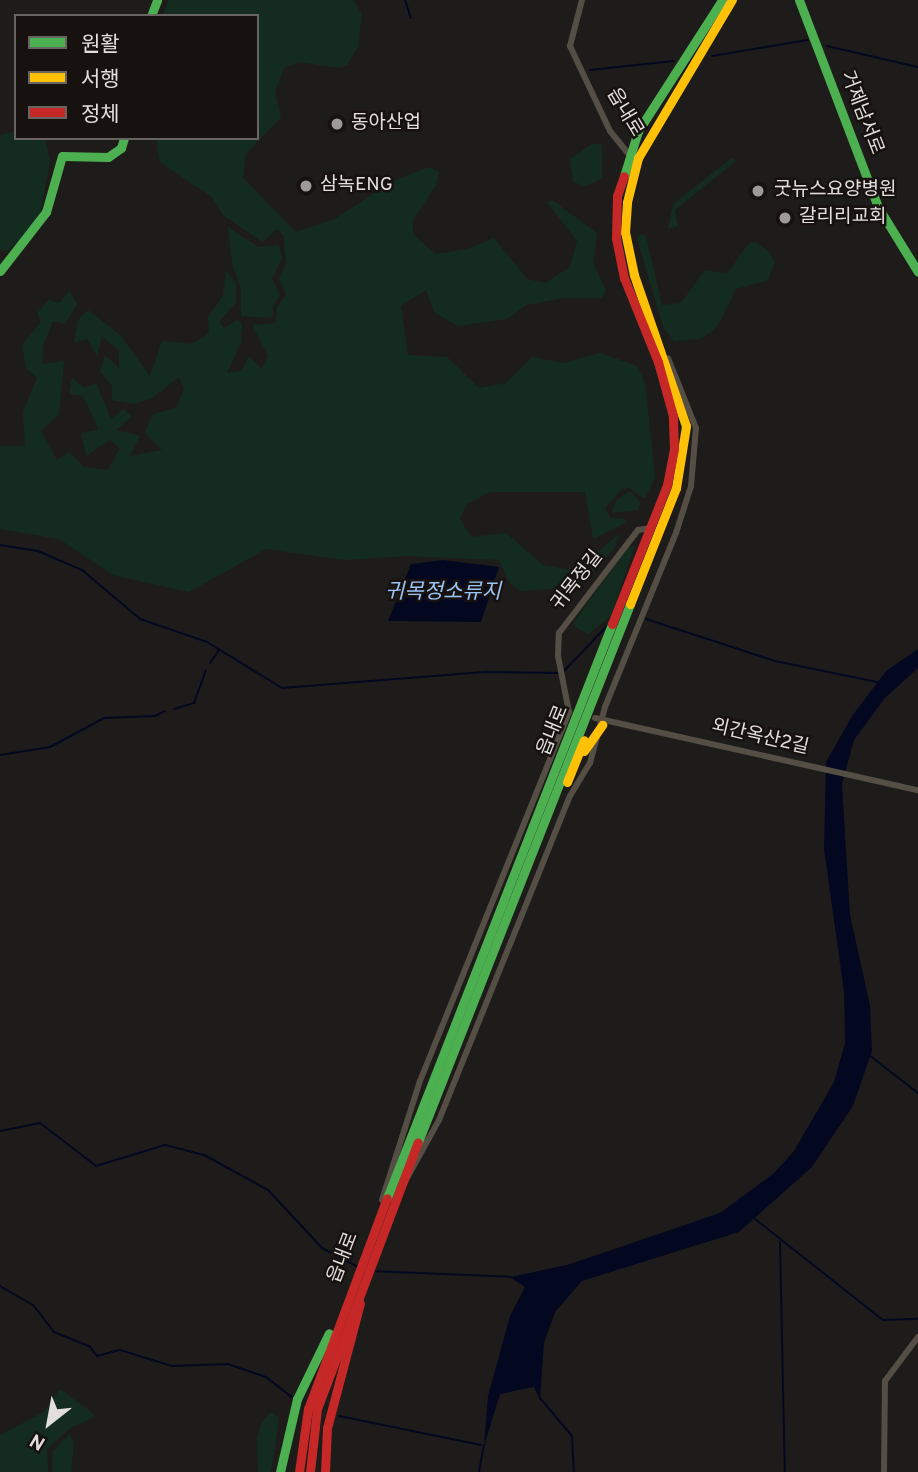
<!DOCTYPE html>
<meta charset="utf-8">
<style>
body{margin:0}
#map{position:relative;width:918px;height:1472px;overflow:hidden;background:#1e1c1a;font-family:Overpass,"Noto Sans KR",sans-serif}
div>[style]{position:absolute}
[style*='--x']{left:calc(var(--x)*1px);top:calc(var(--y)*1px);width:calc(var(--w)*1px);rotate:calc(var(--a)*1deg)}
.green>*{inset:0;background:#142c20}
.water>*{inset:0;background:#030820}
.stream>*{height:2px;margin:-1px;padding:0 1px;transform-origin:1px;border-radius:1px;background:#030820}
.street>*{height:6px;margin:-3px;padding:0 3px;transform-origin:3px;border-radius:3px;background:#544e45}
.fast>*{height:9px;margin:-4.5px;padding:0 4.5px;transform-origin:4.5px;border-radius:4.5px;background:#4caf50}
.slow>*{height:9px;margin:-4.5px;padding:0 4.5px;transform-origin:4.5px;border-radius:4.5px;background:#ffc107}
.jam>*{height:9px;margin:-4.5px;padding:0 4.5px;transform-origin:4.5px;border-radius:4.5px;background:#c62828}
.dots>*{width:19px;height:19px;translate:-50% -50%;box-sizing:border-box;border:4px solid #17120f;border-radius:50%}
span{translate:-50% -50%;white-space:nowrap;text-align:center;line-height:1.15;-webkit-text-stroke:5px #17120f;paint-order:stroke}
.street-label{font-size:19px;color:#e2dedc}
.poi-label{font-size:19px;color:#e2dedc}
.left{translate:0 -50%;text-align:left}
.water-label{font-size:21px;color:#99c3f5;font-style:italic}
.legend{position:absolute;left:14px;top:14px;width:245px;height:126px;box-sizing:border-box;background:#17120f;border:2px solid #686461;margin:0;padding:9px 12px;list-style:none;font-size:21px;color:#e2dedc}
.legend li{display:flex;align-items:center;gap:14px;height:35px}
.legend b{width:35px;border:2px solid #686461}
.north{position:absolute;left:14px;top:1388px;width:70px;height:70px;-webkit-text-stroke:5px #17120f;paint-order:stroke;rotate:211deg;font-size:19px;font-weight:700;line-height:28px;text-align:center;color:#e2dedc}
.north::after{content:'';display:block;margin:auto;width:24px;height:32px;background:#e2dedc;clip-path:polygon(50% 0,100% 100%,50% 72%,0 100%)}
</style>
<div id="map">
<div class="green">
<div style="clip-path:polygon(169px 0,353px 0,362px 14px,358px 46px,347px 65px,340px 68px,298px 62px,284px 68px,275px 92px,281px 117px,246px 154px,243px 178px,296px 232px,333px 220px,393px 181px,429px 167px,439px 172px,436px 185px,413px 220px,413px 234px,435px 254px,468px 249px,494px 238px,527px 279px,545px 283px,570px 267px,577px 241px,547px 202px,552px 200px,597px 233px,593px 263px,606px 290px,602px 298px,563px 298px,527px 305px,507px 319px,458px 326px,435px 313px,426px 290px,401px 306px,408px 355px,447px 357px,479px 388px,506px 383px,532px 357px,563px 363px,600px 353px,637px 366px,645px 383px,655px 477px,645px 499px,630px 488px,622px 489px,605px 508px,610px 518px,626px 519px,625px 523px,593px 539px,585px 492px,490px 492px,466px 505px,460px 519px,471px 537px,506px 533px,543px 565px,576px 571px,620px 533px,614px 549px,578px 587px,521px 591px,509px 583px,499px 560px,406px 556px,345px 560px,266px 549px,189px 592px,113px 575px,59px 539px,0 529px,0 446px,25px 446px,23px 412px,37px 378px,26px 368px,22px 345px,41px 322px,37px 313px,49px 300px,59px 303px,69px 291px,77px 304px,65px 324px,53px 321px,43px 346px,42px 364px,64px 361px,59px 414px,41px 431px,57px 460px,69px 452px,84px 467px,108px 470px,120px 448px,110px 440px,86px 456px,81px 433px,99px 430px,83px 396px,69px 394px,72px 378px,84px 388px,96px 383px,111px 419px,123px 409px,132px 416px,117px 430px,140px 436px,130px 456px,162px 450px,145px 433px,152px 415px,177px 407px,184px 389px,179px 377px,151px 399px,134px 404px,112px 400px,112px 386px,100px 371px,105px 355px,119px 368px,119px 351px,102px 336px,97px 356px,87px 339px,74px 342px,78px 320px,88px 310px,120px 335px,150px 376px,162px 341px,192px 344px,209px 333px,208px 317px,223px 296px,226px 270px,236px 284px,236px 302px,219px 322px,224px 328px,237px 320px,242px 324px,241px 342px,227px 373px,241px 371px,249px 356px,262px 369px,268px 355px,252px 325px,276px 323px,277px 308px,286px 294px,279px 278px,286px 264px,284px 236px,277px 229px,262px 242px,223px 215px,212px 197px,160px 162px,156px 138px,257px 138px,257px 16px,162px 16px)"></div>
<div style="clip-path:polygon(16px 131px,16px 138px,45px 138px,50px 161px,41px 210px,26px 234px,7px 251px,0 250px,0 135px)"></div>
<div style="clip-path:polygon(594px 143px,602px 145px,602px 178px,586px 186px,573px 182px,570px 159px)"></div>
<div style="clip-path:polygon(732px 158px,736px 161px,675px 210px,678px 226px,668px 229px,673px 204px)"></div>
<div style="clip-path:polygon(228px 227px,258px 247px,279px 245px,282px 259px,272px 279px,280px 295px,273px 306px,273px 318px,241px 316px,241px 289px,232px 262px)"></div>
<div style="clip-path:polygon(641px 234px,646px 236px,662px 305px,681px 303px,705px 270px,727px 274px,749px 243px,755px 242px,767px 250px,775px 262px,768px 280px,736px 289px,717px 327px,701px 339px,674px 341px,663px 327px,637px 238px)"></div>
<div style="clip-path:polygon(630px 491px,640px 502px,638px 510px,612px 513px,616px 500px)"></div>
<div style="clip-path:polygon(635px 545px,611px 616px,588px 634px,576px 627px,573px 623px,628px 548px)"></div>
<div style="clip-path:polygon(60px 1389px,94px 1414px,91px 1419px,70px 1428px,47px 1449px,48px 1472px,0 1472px,0 1435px,44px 1412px)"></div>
<div style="clip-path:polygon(271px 1412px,279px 1418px,271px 1472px,258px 1472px,257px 1438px,262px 1422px)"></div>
<div style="clip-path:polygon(69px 1434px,74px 1442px,71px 1472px,52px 1472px,53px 1451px)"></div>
</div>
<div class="water">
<div style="clip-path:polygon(443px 560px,499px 567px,481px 622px,388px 621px,411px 564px)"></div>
<div style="clip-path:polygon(918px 649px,918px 668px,885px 698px,854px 740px,842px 784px,850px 915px,870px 1005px,872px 1051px,853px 1106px,812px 1167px,739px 1232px,582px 1281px,555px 1312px,544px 1343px,540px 1400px,534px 1387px,500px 1394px,484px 1446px,488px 1396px,510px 1316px,525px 1287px,510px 1277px,567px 1265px,720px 1213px,774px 1173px,794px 1151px,834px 1082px,845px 1043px,844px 992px,824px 849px,826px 762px,852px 716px,886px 671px)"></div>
</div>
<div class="stream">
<div style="--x:405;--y:0;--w:19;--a:72"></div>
<div style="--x:827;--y:46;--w:93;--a:13"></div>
<div style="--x:712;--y:56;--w:97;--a:-9.5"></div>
<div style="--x:590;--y:70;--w:84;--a:-6.1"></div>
<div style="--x:0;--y:545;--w:38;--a:9"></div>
<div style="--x:38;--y:551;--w:48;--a:23.4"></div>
<div style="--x:82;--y:570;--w:76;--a:40.2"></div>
<div style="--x:140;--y:619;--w:71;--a:18.9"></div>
<div style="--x:207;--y:642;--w:88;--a:31.5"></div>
<div style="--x:282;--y:688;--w:206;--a:-4.5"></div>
<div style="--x:487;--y:672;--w:72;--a:0.8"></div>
<div style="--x:646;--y:619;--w:136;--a:18"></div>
<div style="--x:775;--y:661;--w:104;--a:11.6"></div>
<div style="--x:210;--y:663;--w:16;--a:-55"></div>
<div style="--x:564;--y:671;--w:64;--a:-46.3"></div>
<div style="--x:174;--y:709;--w:21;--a:-17"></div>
<div style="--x:194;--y:703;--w:35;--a:-70"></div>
<div style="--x:0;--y:755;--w:51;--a:-9.1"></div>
<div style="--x:50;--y:747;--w:61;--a:-28.2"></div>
<div style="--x:104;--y:718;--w:51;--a:-2.2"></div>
<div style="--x:155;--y:716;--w:11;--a:-27"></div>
<div style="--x:869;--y:1055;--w:62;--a:37.8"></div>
<div style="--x:0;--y:1131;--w:41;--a:-11.3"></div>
<div style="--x:40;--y:1123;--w:71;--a:37.5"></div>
<div style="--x:96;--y:1166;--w:72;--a:-16.9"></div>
<div style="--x:165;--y:1145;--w:40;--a:14.4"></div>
<div style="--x:204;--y:1155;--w:73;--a:28.7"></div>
<div style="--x:268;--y:1190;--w:79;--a:47"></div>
<div style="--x:322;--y:1248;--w:41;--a:27.8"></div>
<div style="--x:755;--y:1219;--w:163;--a:38.3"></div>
<div style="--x:883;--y:1320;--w:35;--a:-2"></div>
<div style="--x:780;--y:1242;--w:230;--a:88.8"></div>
<div style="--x:370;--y:1271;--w:141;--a:2.4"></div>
<div style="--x:0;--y:1286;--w:38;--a:30"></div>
<div style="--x:33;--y:1305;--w:34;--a:52"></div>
<div style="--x:54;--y:1332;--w:38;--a:22"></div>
<div style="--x:89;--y:1346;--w:13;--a:51"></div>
<div style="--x:97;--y:1356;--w:24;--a:-15"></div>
<div style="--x:120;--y:1350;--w:54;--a:17.1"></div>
<div style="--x:172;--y:1366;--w:56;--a:-2"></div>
<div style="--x:228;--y:1364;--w:40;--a:18.9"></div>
<div style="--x:266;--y:1377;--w:33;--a:38"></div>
<div style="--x:540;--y:1398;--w:50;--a:49.9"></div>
<div style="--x:572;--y:1436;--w:36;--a:87"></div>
<div style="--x:339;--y:1416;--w:145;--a:11.5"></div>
<div style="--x:479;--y:1472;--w:27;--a:-80"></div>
</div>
<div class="street">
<div style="--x:582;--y:0;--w:48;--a:104.6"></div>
<div style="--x:570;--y:46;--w:94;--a:64.8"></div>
<div style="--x:610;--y:131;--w:28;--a:51"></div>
<div style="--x:595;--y:718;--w:331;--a:12.6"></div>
<div style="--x:402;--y:1187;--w:77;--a:-61.1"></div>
<div style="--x:439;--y:1120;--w:349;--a:-68"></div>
<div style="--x:570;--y:796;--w:39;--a:-59"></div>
<div style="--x:590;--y:763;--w:58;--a:-75"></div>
<div style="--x:605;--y:707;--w:188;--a:-67.8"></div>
<div style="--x:676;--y:533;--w:49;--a:-72.3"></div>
<div style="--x:691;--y:486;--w:58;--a:-85.1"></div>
<div style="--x:696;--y:428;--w:75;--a:-111.8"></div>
<div style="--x:382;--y:1200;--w:125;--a:-72.3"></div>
<div style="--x:420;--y:1081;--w:398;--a:-68"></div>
<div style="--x:569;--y:712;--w:57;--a:-101.1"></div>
<div style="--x:558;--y:656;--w:23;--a:-88"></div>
<div style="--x:559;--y:633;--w:130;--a:-52.5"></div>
<div style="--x:638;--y:530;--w:13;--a:-9"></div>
<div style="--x:884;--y:1472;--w:91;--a:-89.4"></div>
<div style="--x:885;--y:1381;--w:55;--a:-53.1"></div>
</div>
<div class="fast">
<div style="--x:799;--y:0;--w:222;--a:69.1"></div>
<div style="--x:878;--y:207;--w:76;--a:58.4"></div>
<div style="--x:151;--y:16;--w:17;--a:-69"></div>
<div style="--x:624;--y:176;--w:47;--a:-72.7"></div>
<div style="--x:638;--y:131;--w:156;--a:-57.3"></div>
<div style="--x:0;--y:271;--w:75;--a:-52.1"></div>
<div style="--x:46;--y:212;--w:58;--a:-74.1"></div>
<div style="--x:62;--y:156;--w:46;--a:1.2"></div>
<div style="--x:108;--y:157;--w:16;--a:-35"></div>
<div style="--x:121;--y:148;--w:10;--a:-73"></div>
<div style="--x:418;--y:1142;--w:578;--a:-68.49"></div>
<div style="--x:387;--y:1198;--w:617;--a:-68.6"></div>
<div style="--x:280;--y:1472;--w:75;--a:-76.9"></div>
<div style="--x:297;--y:1399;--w:73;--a:-64.1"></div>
</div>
<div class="slow">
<div style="--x:630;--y:604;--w:125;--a:-68.4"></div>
<div style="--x:676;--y:488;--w:63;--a:-80.8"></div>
<div style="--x:686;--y:426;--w:160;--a:-109"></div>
<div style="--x:634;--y:275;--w:44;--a:-101.8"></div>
<div style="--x:625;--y:232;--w:30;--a:-86"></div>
<div style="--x:627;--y:202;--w:45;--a:-76"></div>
<div style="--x:638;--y:158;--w:184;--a:-59.3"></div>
<div style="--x:584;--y:751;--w:32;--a:-55"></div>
<div style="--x:567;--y:782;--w:45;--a:-68"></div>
</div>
<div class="jam">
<div style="--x:612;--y:624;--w:149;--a:-68.4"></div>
<div style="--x:667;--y:485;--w:37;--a:-79"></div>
<div style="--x:674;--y:449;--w:33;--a:-92"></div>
<div style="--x:673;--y:416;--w:56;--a:-105.5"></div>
<div style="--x:658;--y:362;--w:91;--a:-112"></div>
<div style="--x:624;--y:278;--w:41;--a:-101.3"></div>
<div style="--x:616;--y:238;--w:42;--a:-88.6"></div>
<div style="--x:617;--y:196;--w:21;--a:-71"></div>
<div style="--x:299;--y:1472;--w:64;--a:-81.9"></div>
<div style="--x:308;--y:1409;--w:225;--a:-69.5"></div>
<div style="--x:310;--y:1472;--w:63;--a:-83.7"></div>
<div style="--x:317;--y:1409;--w:285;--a:-69.3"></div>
<div style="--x:325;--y:1472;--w:44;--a:-87.4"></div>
<div style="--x:327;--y:1428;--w:129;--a:-75.2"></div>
</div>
<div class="dots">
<div style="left:337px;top:124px;background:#9d9a98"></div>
<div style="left:306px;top:186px;background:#9d9a98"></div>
<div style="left:758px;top:191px;background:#9d9a98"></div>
<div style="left:785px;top:218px;background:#9d9a98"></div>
</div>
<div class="street-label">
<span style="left:624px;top:113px;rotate:59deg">읍내로</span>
<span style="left:861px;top:113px;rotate:69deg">거제남서로</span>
<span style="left:578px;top:581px;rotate:-52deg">귀목정길</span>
<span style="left:554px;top:731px;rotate:-68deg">읍내로</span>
<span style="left:760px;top:738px;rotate:13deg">외간옥산2길</span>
<span style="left:344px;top:1258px;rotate:-69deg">읍내로</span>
</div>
<div class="poi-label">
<span class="left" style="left:351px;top:124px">동아산업</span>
<span class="left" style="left:320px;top:186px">삼녹ENG</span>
<span class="left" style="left:774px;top:191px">굿뉴스요양병원</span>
<span class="left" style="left:799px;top:218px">갈리리교회</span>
</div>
<div class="water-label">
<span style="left:443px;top:593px">귀목정소류지</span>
</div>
<ul class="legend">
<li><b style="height:9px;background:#4caf50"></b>원활</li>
<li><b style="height:9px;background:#ffc107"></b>서행</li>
<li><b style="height:9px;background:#c62828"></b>정체</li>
</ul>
<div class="north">N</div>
</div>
